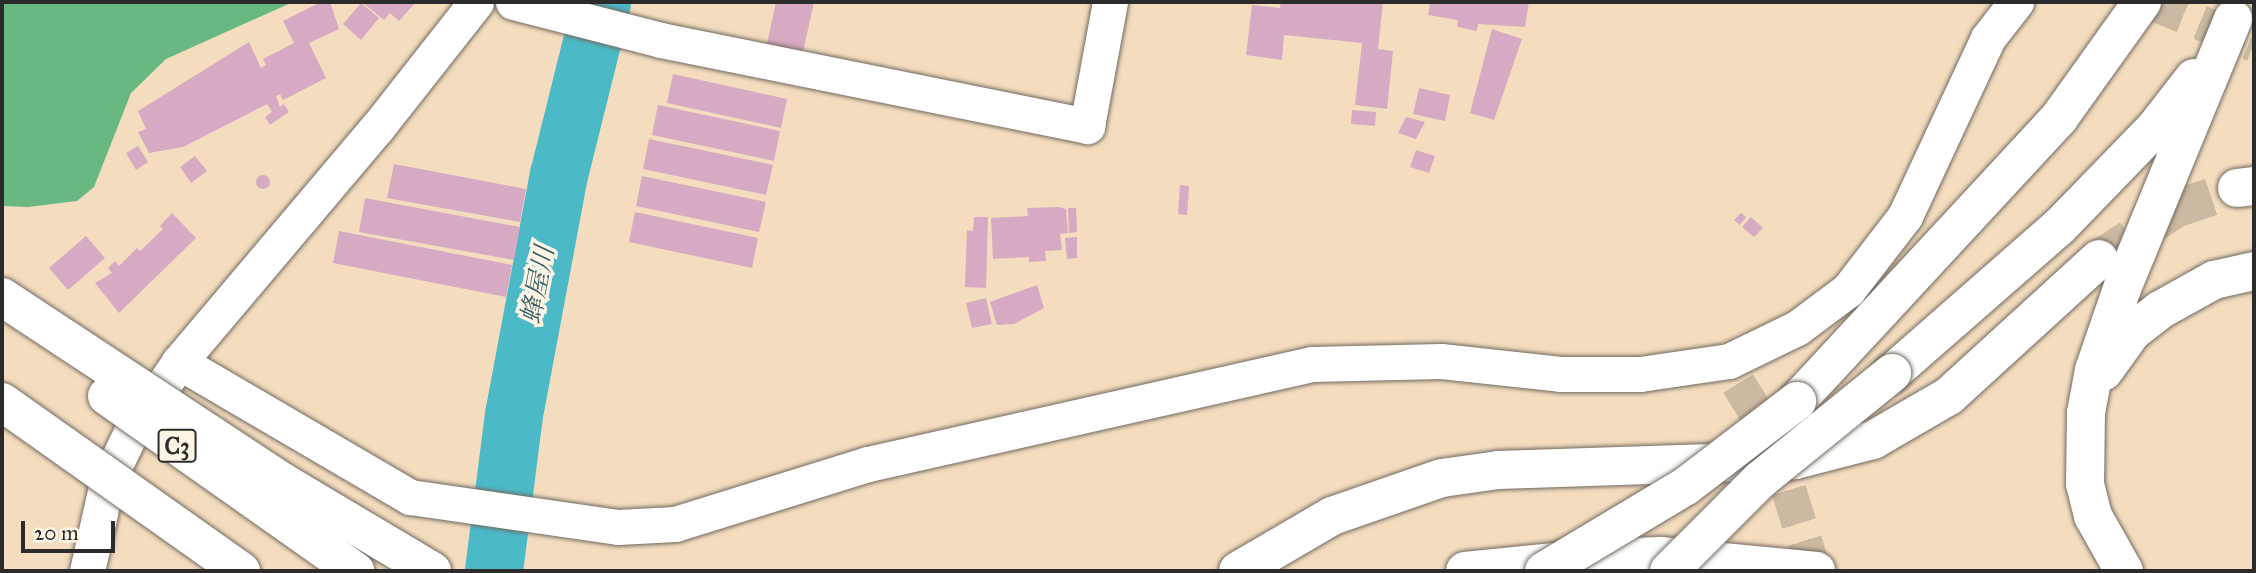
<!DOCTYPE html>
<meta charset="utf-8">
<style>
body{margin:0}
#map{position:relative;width:2256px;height:573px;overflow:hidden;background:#f4ddbf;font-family:"IM FELL Great Primer","Noto Serif JP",serif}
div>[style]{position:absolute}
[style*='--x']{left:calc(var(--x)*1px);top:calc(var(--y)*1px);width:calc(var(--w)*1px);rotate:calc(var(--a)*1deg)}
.forest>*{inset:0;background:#69b781}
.river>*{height:58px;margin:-29px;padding:0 29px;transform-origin:29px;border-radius:29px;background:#4cb9c7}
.building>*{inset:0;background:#d6aac2}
.round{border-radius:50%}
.minor-tunnel>*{height:35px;margin-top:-17.5px;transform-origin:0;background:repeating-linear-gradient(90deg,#ccb9a1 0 35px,transparent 0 53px)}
.highway-tunnel>*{height:38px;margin-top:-19px;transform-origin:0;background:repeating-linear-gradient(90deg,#ccb9a1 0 38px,transparent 0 57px)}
.roads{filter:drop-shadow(0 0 2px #71695f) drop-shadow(0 0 2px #71695f)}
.minor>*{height:35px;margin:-17.5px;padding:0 17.5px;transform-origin:17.5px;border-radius:17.5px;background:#fff}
.highway>*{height:38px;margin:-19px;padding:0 19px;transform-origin:19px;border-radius:19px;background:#fff}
.bridges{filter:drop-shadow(0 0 2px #71695f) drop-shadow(0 0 2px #71695f)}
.highway-bridge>*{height:38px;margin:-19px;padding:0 19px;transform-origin:19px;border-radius:19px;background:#fff}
span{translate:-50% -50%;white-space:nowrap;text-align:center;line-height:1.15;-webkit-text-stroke:7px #fcf5e5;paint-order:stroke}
.shield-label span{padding:2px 5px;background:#fcf5e5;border:2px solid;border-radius:5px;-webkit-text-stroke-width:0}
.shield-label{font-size:23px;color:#2b2b2b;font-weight:700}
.water-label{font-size:26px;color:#375d62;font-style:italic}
.frame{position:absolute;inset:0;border:4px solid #2b2b2b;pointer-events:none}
.scale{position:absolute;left:21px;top:521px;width:94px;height:32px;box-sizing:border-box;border:4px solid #2b2b2b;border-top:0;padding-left:9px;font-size:21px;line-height:24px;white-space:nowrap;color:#2b2b2b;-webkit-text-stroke:5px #fcf5e5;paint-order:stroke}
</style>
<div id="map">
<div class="forest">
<div style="clip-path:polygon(2px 2px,293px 2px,166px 59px,131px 93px,94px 187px,77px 201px,28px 207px,2px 206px)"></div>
</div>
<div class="river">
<div style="--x:494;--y:571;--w:157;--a:-82.7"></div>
<div style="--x:514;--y:415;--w:244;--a:-79.4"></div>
<div style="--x:559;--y:175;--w:178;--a:-76"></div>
</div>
<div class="building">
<div style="clip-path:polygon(321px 2px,330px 2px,339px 29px,309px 43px,326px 78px,283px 100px,280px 94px,276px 96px,280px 107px,284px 104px,289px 112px,270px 125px,265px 117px,272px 112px,267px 104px,183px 147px,149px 153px,138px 132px,146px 129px,138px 111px,249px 42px,261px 68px,266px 65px,263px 59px,294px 43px,283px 21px)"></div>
<div style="clip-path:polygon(362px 2px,416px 2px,399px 21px,390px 13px,384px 20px)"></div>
<div style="clip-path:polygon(776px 2px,814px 2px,801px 61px,765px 53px)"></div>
<div style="clip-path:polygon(1281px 2px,1383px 2px,1378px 49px,1393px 51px,1387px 109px,1355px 105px,1362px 43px,1284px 35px,1282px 60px,1246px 55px,1252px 5px,1280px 8px)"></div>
<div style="clip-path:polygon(1430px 2px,1529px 2px,1525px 27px,1478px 24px,1477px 31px,1457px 27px,1458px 20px,1428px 15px)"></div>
<div style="clip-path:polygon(361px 3px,379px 18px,361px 40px,343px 24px)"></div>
<div style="clip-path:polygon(1492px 29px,1522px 39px,1494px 120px,1470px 113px)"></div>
<div style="clip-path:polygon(673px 74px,787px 99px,781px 128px,667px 103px)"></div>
<div style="clip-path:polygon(1419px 88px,1450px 95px,1445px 121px,1413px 114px)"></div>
<div style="clip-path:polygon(658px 105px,780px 131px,774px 161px,652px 135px)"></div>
<div style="clip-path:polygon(1352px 110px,1376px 112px,1375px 126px,1351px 124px)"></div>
<div style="clip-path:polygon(1406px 117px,1425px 122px,1416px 139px,1398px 133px)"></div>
<div style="clip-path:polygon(649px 139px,773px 165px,766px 195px,643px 169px)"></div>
<div style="clip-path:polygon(138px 146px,148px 162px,136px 170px,126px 153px)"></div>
<div style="clip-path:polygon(1416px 150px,1435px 156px,1429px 173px,1410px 167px)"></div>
<div style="clip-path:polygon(195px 156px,207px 171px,191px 183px,180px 167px)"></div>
<div style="clip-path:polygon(394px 164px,526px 189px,520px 222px,387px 198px)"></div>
<div class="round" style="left:256px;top:175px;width:14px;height:14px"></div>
<div style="clip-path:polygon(642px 176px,766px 202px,759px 232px,636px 206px)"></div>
<div style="clip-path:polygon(1180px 185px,1189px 186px,1187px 215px,1178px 214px)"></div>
<div style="clip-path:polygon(365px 198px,520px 227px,514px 260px,359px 232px)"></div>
<div style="clip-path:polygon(1059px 207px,1066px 209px,1068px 233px,1060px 234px,1062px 250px,1045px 251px,1046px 261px,1029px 262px,1029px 257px,993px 259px,991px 218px,1028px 216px,1027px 208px)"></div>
<div style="clip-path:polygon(1068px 208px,1076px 208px,1077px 232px,1069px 233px)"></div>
<div style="clip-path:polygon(635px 212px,758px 238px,752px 268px,629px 242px)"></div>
<div style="clip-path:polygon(172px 213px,196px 238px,119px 313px,95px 283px,112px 273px,108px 268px,115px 261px,119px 266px,137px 248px,140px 251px,163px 229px,160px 226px)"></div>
<div style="clip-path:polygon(1741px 213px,1746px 217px,1740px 225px,1734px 220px)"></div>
<div style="clip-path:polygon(974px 217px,988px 217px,986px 288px,965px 287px,967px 230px,973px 231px)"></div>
<div style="clip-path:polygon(1751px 217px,1763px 228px,1754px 237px,1742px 227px)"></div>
<div style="clip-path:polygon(339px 231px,512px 265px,506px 297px,333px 263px)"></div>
<div style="clip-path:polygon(86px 236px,105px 258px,68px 290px,49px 268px)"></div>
<div style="clip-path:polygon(1077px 237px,1077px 258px,1067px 259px,1065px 238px)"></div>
<div style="clip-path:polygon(1037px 285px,1044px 308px,1014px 324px,997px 325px,990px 302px)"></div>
<div style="clip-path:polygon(986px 298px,992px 324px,972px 328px,966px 303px)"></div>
</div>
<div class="minor-tunnel">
<div style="--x:2151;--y:2;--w:111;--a:22.2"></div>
<div style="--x:1738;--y:383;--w:66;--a:58"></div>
<div style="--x:1773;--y:439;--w:138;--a:72.7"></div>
</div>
<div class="highway-tunnel">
<div style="--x:2099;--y:259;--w:91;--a:-33.3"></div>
<div style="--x:2175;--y:209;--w:65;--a:-18.7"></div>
</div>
<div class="roads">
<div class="minor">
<div style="--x:513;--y:2;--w:153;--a:14.4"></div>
<div style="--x:661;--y:40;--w:435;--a:11.4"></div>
<div style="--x:1087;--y:126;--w:126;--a:-79.5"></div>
<div style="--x:179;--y:362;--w:268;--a:30.3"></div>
<div style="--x:410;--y:497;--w:210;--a:8.2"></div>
<div style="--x:618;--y:527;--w:57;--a:-3"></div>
<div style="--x:675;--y:524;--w:202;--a:-17.3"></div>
<div style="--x:868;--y:464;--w:454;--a:-12.7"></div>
<div style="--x:1311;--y:364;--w:130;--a:-1.3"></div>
<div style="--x:1441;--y:361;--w:120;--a:6.2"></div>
<div style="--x:1560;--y:374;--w:80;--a:0"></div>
<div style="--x:1640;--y:374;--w:90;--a:-8.3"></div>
<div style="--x:1729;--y:361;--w:76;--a:-25.9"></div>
<div style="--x:1797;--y:328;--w:64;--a:-36.7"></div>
<div style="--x:1848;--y:290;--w:93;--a:-52.4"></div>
<div style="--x:1905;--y:216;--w:196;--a:-65"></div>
<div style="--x:1988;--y:38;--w:46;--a:-52.1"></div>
<div style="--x:87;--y:571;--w:91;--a:-77.3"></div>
<div style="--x:107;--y:482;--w:58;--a:-64.3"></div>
<div style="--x:132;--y:430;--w:83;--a:-55.3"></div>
<div style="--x:179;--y:362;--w:307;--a:-49.8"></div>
<div style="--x:377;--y:128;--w:160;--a:-51.8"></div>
</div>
<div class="highway">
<div style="--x:2237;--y:188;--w:17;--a:-7"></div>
<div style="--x:2104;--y:371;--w:48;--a:-54.3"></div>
<div style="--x:2132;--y:332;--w:36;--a:-38"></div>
<div style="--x:2160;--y:310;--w:62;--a:-29.1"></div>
<div style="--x:2214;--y:280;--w:41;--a:-12.7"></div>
<div style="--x:1892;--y:373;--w:223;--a:-41.2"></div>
<div style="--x:2060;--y:226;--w:138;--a:-45.9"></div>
<div style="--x:2156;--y:127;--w:62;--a:-52.2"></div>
<div style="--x:1797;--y:401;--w:386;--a:-47.2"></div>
<div style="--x:2059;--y:118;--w:143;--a:-54.4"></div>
<div style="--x:1238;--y:571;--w:109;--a:-30.3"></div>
<div style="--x:1332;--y:516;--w:116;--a:-19.1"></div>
<div style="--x:1442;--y:478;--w:57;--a:-8.1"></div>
<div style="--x:1498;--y:470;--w:297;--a:-1.9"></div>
<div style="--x:1795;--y:460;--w:81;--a:-14.4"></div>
<div style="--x:1873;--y:440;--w:88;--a:-30.1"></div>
<div style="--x:1949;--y:396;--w:203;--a:-42.4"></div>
<div style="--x:1465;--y:571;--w:130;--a:-5.8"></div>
<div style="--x:1594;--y:558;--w:67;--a:-1.7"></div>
<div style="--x:1661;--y:556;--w:156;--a:5.5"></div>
<div style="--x:2124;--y:571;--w:63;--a:-119.4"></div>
<div style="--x:2093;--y:516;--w:33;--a:-104"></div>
<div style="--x:2085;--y:484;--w:71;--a:-89.2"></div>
<div style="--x:2086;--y:413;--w:44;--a:-79.5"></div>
<div style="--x:2094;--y:370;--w:89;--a:-71"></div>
<div style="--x:2123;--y:286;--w:289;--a:-67.6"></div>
</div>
</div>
<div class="bridges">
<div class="highway-bridge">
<div style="--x:2;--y:297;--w:334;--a:33.4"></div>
<div style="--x:281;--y:481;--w:176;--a:30.8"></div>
<div style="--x:107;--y:396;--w:304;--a:35.2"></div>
<div style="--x:2;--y:402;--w:293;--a:35.3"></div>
<div style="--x:1544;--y:571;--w:165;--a:-30.9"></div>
<div style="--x:1686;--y:486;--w:140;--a:-37.4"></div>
<div style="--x:1669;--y:571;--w:129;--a:-45"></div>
<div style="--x:1760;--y:480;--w:170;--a:-39"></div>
</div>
</div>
<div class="shield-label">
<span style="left:177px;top:446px">C3</span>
</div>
<div class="water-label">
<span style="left:538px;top:285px;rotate:-79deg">蜂屋川</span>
</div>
<div class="frame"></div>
<div class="scale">20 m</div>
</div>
